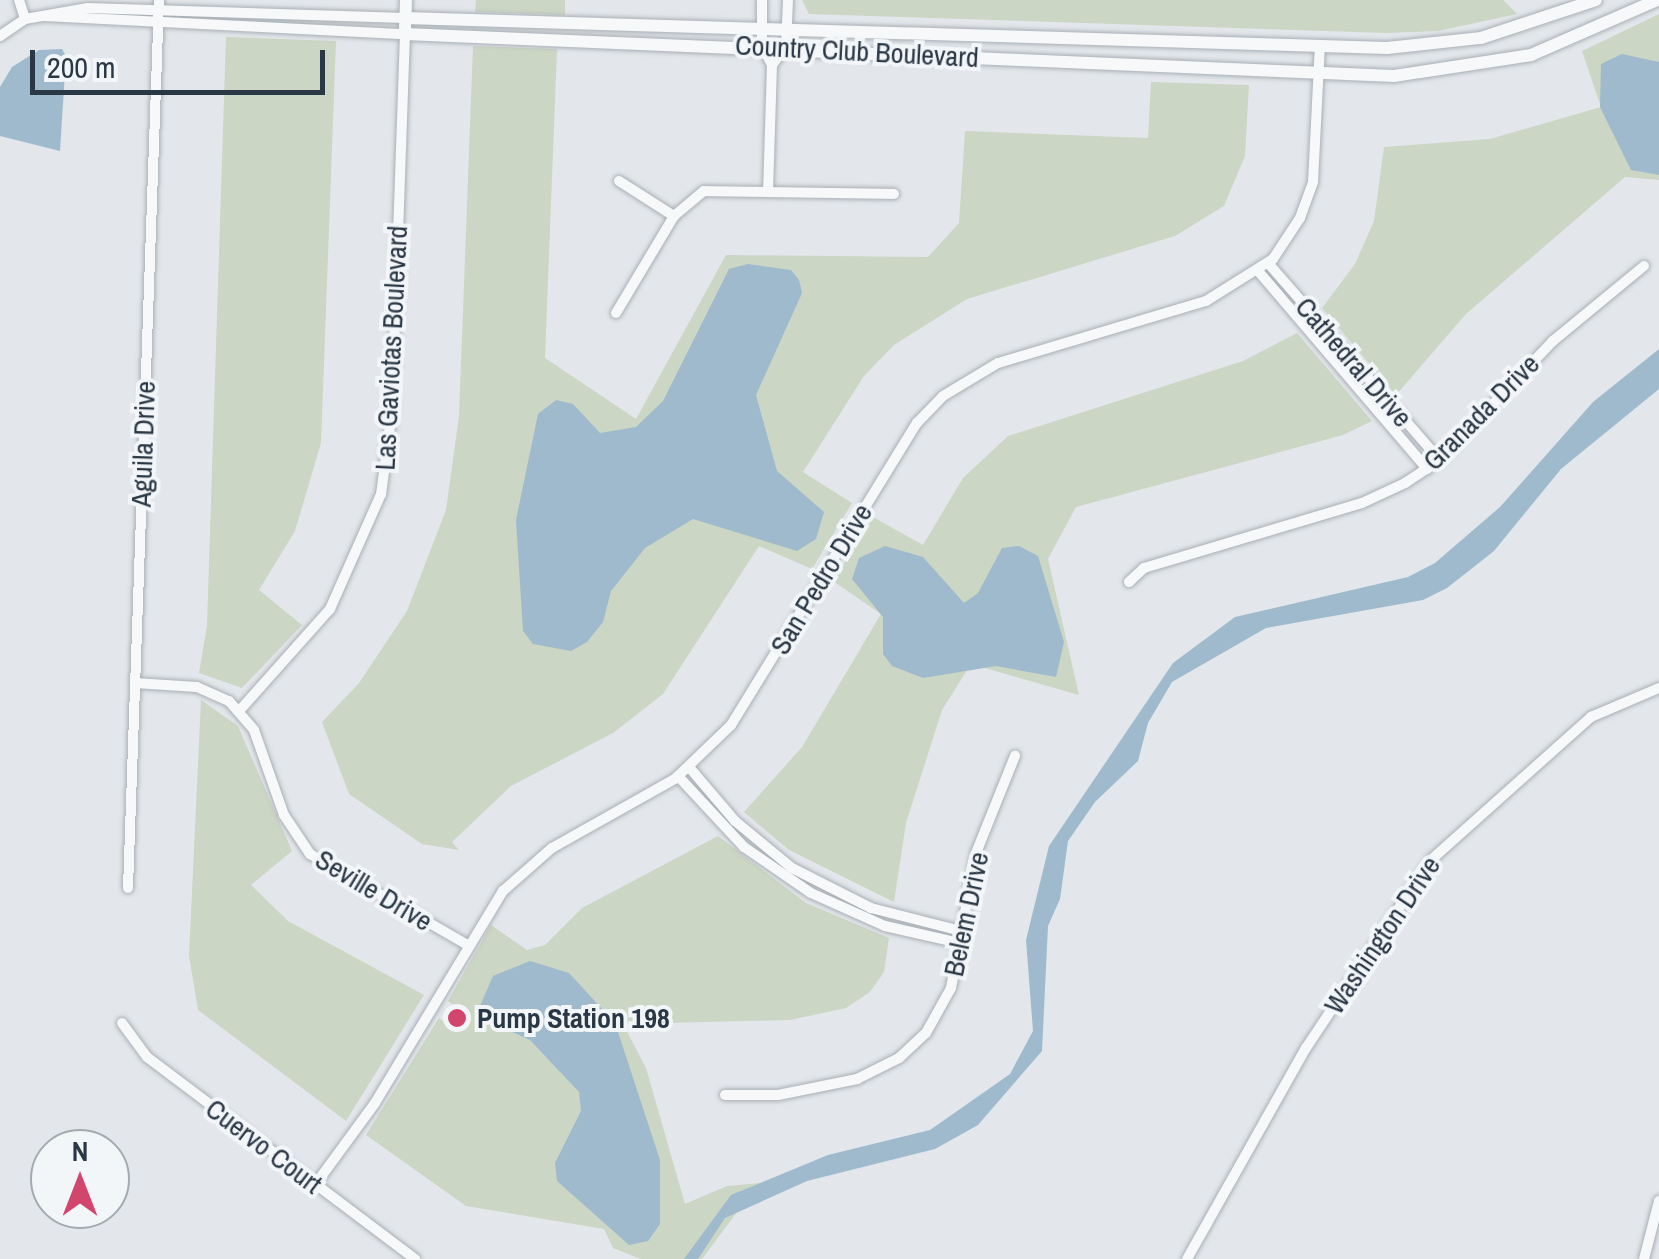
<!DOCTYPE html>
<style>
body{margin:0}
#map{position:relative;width:1659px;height:1259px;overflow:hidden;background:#e3e7eb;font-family:"Archivo Narrow",sans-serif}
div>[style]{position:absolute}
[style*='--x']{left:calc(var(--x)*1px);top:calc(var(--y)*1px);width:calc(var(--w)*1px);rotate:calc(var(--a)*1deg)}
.green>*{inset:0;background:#cbd6c4}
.water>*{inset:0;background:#9ebacc}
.roads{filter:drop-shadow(0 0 2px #a8afb6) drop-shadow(0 0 2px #a8afb6)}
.minor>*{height:10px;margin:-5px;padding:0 5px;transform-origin:5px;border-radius:5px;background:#f6f8f9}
.tertiary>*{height:12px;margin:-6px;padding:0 6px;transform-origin:6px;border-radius:6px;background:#f6f8f9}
.dots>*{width:28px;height:28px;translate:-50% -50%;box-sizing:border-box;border:5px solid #f3f6f9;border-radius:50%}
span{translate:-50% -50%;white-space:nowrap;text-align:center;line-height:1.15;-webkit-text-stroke:8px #f3f6f9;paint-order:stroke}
.street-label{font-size:28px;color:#2a3744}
.poi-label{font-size:28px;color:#2a3744;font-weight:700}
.left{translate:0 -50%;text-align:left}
.north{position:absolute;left:30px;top:1129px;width:100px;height:100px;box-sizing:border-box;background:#f3f6f9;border:2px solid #a3aab1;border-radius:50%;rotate:0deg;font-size:28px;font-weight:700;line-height:40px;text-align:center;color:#2a3744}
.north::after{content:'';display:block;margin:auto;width:35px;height:45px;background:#d2466e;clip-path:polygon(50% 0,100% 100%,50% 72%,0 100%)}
.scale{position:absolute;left:30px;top:50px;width:295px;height:45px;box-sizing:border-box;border:5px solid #2a3744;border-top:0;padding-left:12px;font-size:30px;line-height:35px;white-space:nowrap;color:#2a3744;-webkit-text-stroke:8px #f3f6f9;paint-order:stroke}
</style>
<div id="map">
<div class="green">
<div style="clip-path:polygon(476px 0,565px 0,565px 15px,475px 12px)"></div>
<div style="clip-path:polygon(802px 0,1503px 0,1517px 14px,1438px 31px,1387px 33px,809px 14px)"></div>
<div style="clip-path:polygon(1659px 14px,1659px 180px,1625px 177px,1466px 314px,1396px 395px,1322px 308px,1355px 264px,1374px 221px,1384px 147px,1490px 139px,1601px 107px,1582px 51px)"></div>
<div style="clip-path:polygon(226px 37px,336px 41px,321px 443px,295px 531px,259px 590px,302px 625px,242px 688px,199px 673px,207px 626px)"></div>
<div style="clip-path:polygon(473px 46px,557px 49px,545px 358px,636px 419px,726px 255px,928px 257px,959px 223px,965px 131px,1148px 138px,1151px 82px,1249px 85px,1245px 156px,1224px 206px,1175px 236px,967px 299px,894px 345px,864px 376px,803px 472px,852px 503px,812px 569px,759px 546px,663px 694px,613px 733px,511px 786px,452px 842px,459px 850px,422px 844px,349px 794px,322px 722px,359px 683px,407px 611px,446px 510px,459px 416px)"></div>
<div style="clip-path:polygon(1297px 333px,1372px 421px,1343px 435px,1076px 507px,1048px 559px,1079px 695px,971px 664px,942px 710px,906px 823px,894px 902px,789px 850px,744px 812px,802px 747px,881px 614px,833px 581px,873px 517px,923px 545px,963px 478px,1008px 436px,1243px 361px)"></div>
<div style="clip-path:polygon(201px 700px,238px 726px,292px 851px,251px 885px,288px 921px,424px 995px,346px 1121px,198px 1010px,189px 956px)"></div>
<div style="clip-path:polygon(718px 836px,806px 903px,889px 938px,884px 972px,870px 992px,846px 1008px,790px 1020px,623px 1024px,646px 1068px,685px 1204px,727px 1186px,796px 1180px,737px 1212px,702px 1259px,641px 1259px,613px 1248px,604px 1229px,466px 1206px,366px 1135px,439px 1018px,457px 1031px,465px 1015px,448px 1001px,491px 925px,527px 950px,545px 945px,582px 908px)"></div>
</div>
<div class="water">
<div style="clip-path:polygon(39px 50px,62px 49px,66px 56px,60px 151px,0 136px,0 87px,12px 67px)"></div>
<div style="clip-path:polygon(1622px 54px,1659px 62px,1659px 175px,1631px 170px,1600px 107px,1601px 64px)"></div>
<div style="clip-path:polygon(748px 264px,791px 270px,799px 280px,802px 293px,756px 395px,777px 471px,824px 512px,816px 539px,797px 551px,693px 519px,645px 548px,611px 591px,603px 622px,587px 642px,571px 651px,533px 644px,523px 631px,516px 520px,538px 414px,556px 400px,573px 404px,600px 433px,636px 427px,663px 401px,729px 269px)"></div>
<div style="clip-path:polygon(1659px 349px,1659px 389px,1561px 469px,1494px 551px,1447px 588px,1423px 600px,1266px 628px,1172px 682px,1148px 723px,1138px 761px,1095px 802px,1068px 841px,1060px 899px,1048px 926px,1042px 1051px,978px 1125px,935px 1149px,807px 1181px,725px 1218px,698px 1259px,684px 1259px,731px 1195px,828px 1155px,930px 1130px,1010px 1074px,1033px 1031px,1026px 940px,1049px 846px,1173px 663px,1235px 617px,1408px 577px,1435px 563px,1500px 507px,1593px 402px)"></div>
<div style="clip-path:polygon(885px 546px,923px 557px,964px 603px,978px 593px,1002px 548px,1019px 546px,1038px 556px,1064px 642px,1056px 677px,996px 666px,923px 678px,892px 666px,883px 654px,883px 617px,852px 579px,859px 558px)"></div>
<div style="clip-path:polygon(530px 961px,569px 973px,615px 1023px,660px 1160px,660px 1224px,648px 1241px,629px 1245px,557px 1181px,555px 1163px,581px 1111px,579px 1092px,530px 1040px,490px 1022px,480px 1006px,493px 976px)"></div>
</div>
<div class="roads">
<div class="minor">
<div style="--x:19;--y:0;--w:20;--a:72"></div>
<div style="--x:762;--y:0;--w:46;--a:90"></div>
<div style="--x:762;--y:46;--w:21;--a:62"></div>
<div style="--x:772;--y:65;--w:124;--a:91.8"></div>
<div style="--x:44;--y:16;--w:361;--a:2.9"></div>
<div style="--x:405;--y:34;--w:377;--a:92"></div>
<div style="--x:392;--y:411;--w:84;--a:97.5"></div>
<div style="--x:381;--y:494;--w:126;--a:113.9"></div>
<div style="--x:330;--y:609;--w:135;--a:131.7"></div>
<div style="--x:0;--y:36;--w:30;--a:-34"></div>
<div style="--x:25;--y:19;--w:64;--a:-9.9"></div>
<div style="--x:88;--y:8;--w:318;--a:1.8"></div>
<div style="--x:772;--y:65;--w:24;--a:-54"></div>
<div style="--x:786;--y:46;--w:46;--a:-87.5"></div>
<div style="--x:619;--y:181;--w:65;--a:32.5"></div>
<div style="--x:1268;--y:263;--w:262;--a:48.9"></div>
<div style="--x:1259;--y:272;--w:259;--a:49.5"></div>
<div style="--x:616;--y:313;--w:113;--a:-59.1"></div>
<div style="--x:674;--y:216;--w:39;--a:-40"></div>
<div style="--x:704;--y:191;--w:190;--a:0.9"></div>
<div style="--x:1129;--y:582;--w:21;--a:-43"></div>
<div style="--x:1144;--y:568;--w:227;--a:-16.6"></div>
<div style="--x:1362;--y:503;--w:47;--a:-24.9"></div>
<div style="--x:1405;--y:483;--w:42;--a:-33.3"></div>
<div style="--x:1440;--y:460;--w:164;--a:-46.5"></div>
<div style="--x:1553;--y:341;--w:118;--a:-39.5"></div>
<div style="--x:135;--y:683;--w:62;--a:3.7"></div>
<div style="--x:197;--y:687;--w:35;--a:24"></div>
<div style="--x:229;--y:701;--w:38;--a:49"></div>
<div style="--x:254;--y:730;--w:90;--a:70.6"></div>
<div style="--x:284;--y:815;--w:47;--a:56.3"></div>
<div style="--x:310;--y:854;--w:180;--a:30"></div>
<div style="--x:689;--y:767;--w:71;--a:49.6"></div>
<div style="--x:735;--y:821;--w:74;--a:39.5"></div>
<div style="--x:792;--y:868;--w:89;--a:26.9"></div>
<div style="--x:871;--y:908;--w:93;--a:14.3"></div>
<div style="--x:678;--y:776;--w:97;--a:47.1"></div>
<div style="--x:744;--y:847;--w:81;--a:34.5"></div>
<div style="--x:811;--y:893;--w:81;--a:24"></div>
<div style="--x:885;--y:926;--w:77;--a:12.8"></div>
<div style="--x:128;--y:888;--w:889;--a:-88"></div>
<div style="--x:122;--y:1023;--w:42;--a:53.7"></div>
<div style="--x:147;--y:1057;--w:336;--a:37"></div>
<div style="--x:725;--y:1095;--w:53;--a:0"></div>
<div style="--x:778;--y:1095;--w:81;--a:-11.4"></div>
<div style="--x:857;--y:1079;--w:47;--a:-26.6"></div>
<div style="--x:899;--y:1058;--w:37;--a:-43"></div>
<div style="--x:926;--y:1033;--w:51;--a:-60.9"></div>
<div style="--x:951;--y:988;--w:137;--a:-79.5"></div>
<div style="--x:976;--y:853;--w:105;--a:-68.1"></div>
<div style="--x:315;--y:1185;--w:102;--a:-53.8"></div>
<div style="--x:375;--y:1103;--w:248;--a:-58.9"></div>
<div style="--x:503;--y:891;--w:65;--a:-41.3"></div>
<div style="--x:552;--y:848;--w:142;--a:-29.4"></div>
<div style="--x:676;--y:778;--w:76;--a:-43.9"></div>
<div style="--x:731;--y:725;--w:355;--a:-58.4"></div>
<div style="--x:917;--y:423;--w:37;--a:-46"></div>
<div style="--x:943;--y:396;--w:64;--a:-31"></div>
<div style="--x:998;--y:363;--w:217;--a:-16.6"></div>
<div style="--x:1206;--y:301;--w:79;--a:-32.1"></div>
<div style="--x:1273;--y:259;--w:49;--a:-56.6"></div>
<div style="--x:1300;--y:218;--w:38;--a:-70"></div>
<div style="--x:1313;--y:182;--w:137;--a:-87.1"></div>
<div style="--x:1187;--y:1259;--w:242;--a:-60.6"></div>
<div style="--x:1306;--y:1048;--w:226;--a:-56.4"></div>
<div style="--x:1431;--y:860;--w:215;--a:-41.8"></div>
<div style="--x:1591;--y:717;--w:74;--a:-23.1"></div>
<div style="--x:1644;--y:1259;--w:60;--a:-75.5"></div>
</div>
<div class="tertiary">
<div style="--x:406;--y:0;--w:34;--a:92"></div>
<div style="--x:405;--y:34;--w:990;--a:2.43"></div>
<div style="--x:1394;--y:76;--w:139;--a:-8.7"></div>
<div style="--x:1531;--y:55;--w:137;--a:-23.6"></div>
<div style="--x:406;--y:18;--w:981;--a:1.75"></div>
<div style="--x:1387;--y:48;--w:95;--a:-6.1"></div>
<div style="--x:1481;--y:38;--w:121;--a:-18.3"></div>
</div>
</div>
<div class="dots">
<div style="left:457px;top:1018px;background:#d2466e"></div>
</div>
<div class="street-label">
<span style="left:857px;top:51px;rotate:3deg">Country Club Boulevard</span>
<span style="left:391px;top:348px;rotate:-87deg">Las Gaviotas Boulevard</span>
<span style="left:1354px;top:362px;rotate:49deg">Cathedral Drive</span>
<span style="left:1481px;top:412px;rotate:-45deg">Granada Drive</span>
<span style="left:143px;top:444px;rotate:-88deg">Aguila Drive</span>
<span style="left:821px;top:579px;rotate:-59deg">San Pedro Drive</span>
<span style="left:374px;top:890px;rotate:31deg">Seville Drive</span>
<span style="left:966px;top:914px;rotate:-78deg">Belem Drive</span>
<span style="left:1382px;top:935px;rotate:-56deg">Washington Drive</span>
<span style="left:264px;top:1146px;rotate:37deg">Cuervo Court</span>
</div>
<div class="poi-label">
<span class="left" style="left:477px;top:1018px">Pump Station 198</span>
</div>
<div class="north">N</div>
<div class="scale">200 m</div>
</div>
